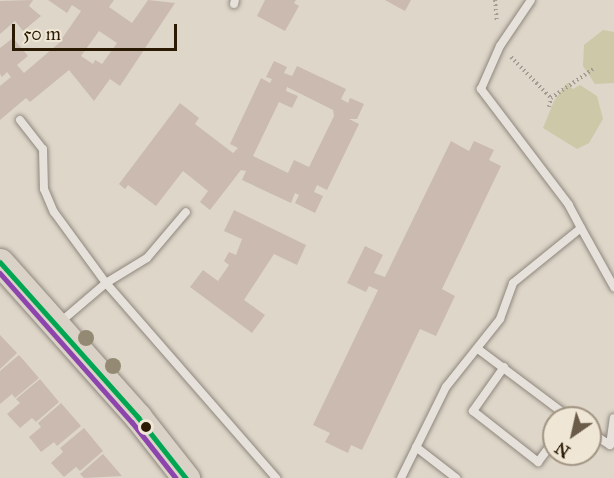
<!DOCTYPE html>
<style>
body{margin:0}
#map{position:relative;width:614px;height:478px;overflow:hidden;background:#ded6c9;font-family:"IM FELL Great Primer",serif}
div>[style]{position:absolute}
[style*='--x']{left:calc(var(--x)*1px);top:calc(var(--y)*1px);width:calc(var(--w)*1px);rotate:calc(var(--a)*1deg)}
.green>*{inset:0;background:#ccc8a8}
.building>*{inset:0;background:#cabab0}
.path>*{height:4px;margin-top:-2px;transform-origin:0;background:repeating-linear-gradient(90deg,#a29c95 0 1.5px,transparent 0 4.5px)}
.roads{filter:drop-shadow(0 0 2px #8e877d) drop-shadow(0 0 2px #8e877d)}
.service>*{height:8px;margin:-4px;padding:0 4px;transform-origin:4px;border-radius:4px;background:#e6e2db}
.primary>*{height:27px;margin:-13.5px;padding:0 13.5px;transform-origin:13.5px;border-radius:13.5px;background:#dad2c6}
.bus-1>*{height:4.5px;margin:-2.25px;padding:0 2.25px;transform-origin:2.25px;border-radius:2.25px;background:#00a651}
.bus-2>*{height:4.5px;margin:-2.25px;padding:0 2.25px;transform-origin:2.25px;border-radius:2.25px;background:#8e44ad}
.trees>*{width:16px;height:16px;margin:-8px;border-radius:50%;background:#948a73}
.dots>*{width:16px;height:16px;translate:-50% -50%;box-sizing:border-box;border:3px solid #efe6d6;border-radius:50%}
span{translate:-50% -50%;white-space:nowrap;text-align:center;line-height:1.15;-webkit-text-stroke:6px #efe6d6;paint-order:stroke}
.north{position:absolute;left:542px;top:406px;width:60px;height:60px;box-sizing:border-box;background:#efe6d6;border:2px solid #a19482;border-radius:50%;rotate:214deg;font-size:16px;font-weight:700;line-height:24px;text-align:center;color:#2b1a03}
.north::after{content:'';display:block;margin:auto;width:21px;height:27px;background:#6a5c48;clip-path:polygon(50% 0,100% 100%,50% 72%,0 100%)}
.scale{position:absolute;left:12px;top:24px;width:165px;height:27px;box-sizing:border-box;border:3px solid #2b1a03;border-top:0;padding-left:8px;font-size:18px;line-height:21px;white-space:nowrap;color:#2b1a03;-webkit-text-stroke:4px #efe6d6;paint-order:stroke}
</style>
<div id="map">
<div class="green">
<div style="clip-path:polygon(603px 30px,614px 32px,614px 83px,595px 84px,583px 66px,584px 45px)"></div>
<div style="clip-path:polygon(567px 83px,573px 89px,580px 85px,597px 96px,603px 119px,589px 143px,577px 149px,543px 128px,554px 101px)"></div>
</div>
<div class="building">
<div style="clip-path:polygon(33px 0,29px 6px,41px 16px,23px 31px,15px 21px,0 34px,0 1px)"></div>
<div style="clip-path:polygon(evenodd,48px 0,114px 0,109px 7px,132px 23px,148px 0,175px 3px,120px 86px,110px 79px,94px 101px,69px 70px,30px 102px,26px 98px,0 120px,0 86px,11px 77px,7px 72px,2px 77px,0 74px,0 48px,13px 38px,28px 56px,17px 65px,24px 73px,59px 43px,81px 11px,72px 5px,67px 13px,48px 0,99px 31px,117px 43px,102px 64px,95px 60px,93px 64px,81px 56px,99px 31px)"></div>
<div style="clip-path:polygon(265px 0,296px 0,294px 3px,299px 6px,285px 31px,257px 16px)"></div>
<div style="clip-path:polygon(385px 0,411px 0,405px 11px)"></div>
<div style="clip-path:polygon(evenodd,274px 61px,287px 67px,284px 73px,292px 76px,297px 66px,346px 89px,341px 99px,348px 103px,350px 98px,364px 104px,357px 119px,349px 119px,359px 124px,327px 190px,317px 185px,314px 192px,323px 196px,315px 213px,295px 203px,299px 195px,295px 193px,291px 203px,242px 180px,246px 171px,241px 170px,210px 210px,200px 202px,208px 191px,183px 171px,156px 206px,128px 185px,125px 189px,119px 184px,180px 103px,199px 118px,195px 124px,233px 153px,238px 148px,230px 144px,261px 78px,270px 83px,272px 79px,266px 77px,274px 61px,287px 87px,333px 110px,334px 116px,309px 167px,294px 160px,288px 173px,253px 156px,279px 102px,292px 108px,298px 96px,286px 91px,287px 87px)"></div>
<div style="clip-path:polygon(451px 141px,469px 151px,474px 141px,494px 150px,489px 160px,501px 166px,442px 289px,455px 296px,436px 336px,420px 329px,362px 450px,351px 445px,348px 453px,325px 442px,330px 433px,313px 425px,378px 290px,369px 286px,366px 292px,347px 283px,365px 246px,383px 255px,374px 273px,385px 277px)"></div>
<div style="clip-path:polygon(234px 210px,306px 245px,297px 265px,274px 254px,244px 300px,265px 315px,252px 333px,190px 287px,203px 270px,218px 281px,229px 265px,224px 261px,229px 252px,236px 255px,242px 239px,224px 231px)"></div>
<div style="clip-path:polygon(0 335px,17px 353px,0 369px)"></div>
<div style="clip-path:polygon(19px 355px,39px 378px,15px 398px,12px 394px,0 404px,0 371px)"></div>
<div style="clip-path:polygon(40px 379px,59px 402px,36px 422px,32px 418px,20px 428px,7px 414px,20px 403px,16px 399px)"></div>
<div style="clip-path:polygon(61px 403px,81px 426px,57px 446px,54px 442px,41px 452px,29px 437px,41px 427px,38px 423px)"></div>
<div style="clip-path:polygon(84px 428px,103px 451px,80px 471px,76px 467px,64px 477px,51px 463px,63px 452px,60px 448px)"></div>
<div style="clip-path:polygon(103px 454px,122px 476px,84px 478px,80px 474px)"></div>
</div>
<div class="path">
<div style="--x:495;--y:0;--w:22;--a:85"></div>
<div style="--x:511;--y:57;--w:57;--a:45.7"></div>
<div style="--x:551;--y:98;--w:51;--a:-34.6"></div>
<div style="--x:549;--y:107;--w:9;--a:-77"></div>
</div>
<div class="roads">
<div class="service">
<div style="--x:234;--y:4;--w:4;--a:-76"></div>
<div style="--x:20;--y:120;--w:37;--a:52"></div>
<div style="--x:43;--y:149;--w:40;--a:88.6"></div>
<div style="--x:44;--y:189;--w:25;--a:67"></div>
<div style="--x:54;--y:212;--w:88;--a:53.8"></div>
<div style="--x:106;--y:283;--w:259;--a:48.9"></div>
<div style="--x:581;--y:228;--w:68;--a:60.8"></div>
<div style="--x:58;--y:324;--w:63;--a:-40.5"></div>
<div style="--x:106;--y:283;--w:48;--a:-31.4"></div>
<div style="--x:147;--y:258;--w:60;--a:-49.7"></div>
<div style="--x:478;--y:349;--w:115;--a:36.9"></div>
<div style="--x:504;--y:367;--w:54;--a:125.2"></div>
<div style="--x:473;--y:411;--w:83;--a:38.1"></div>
<div style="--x:538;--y:462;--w:26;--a:-53"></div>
<div style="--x:590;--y:432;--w:24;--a:33"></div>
<div style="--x:610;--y:445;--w:27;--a:-82"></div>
<div style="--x:416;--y:447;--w:51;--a:37.8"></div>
<div style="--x:401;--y:478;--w:102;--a:-63.7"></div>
<div style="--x:446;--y:387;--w:87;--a:-51.5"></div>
<div style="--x:500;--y:319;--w:38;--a:-70"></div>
<div style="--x:513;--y:283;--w:87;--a:-39"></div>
<div style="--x:581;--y:228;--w:26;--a:-118"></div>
<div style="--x:569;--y:205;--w:146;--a:-127.2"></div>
<div style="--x:481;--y:89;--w:47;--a:-66.2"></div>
<div style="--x:500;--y:46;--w:55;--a:-56"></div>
</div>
<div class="primary">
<div style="--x:0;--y:262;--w:208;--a:48.3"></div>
<div style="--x:138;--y:417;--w:78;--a:51.8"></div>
</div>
</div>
<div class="bus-1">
<div style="--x:0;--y:262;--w:208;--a:48.3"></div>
<div style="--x:138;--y:417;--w:78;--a:51.8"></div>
</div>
<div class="bus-2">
<div style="--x:0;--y:273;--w:199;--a:48.5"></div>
<div style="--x:132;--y:422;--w:71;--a:51.8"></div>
</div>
<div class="trees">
<div style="left:86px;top:338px"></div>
<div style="left:113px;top:366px"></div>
</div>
<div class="dots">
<div style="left:146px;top:427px;background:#2b1a03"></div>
</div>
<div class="north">N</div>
<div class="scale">50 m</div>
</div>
